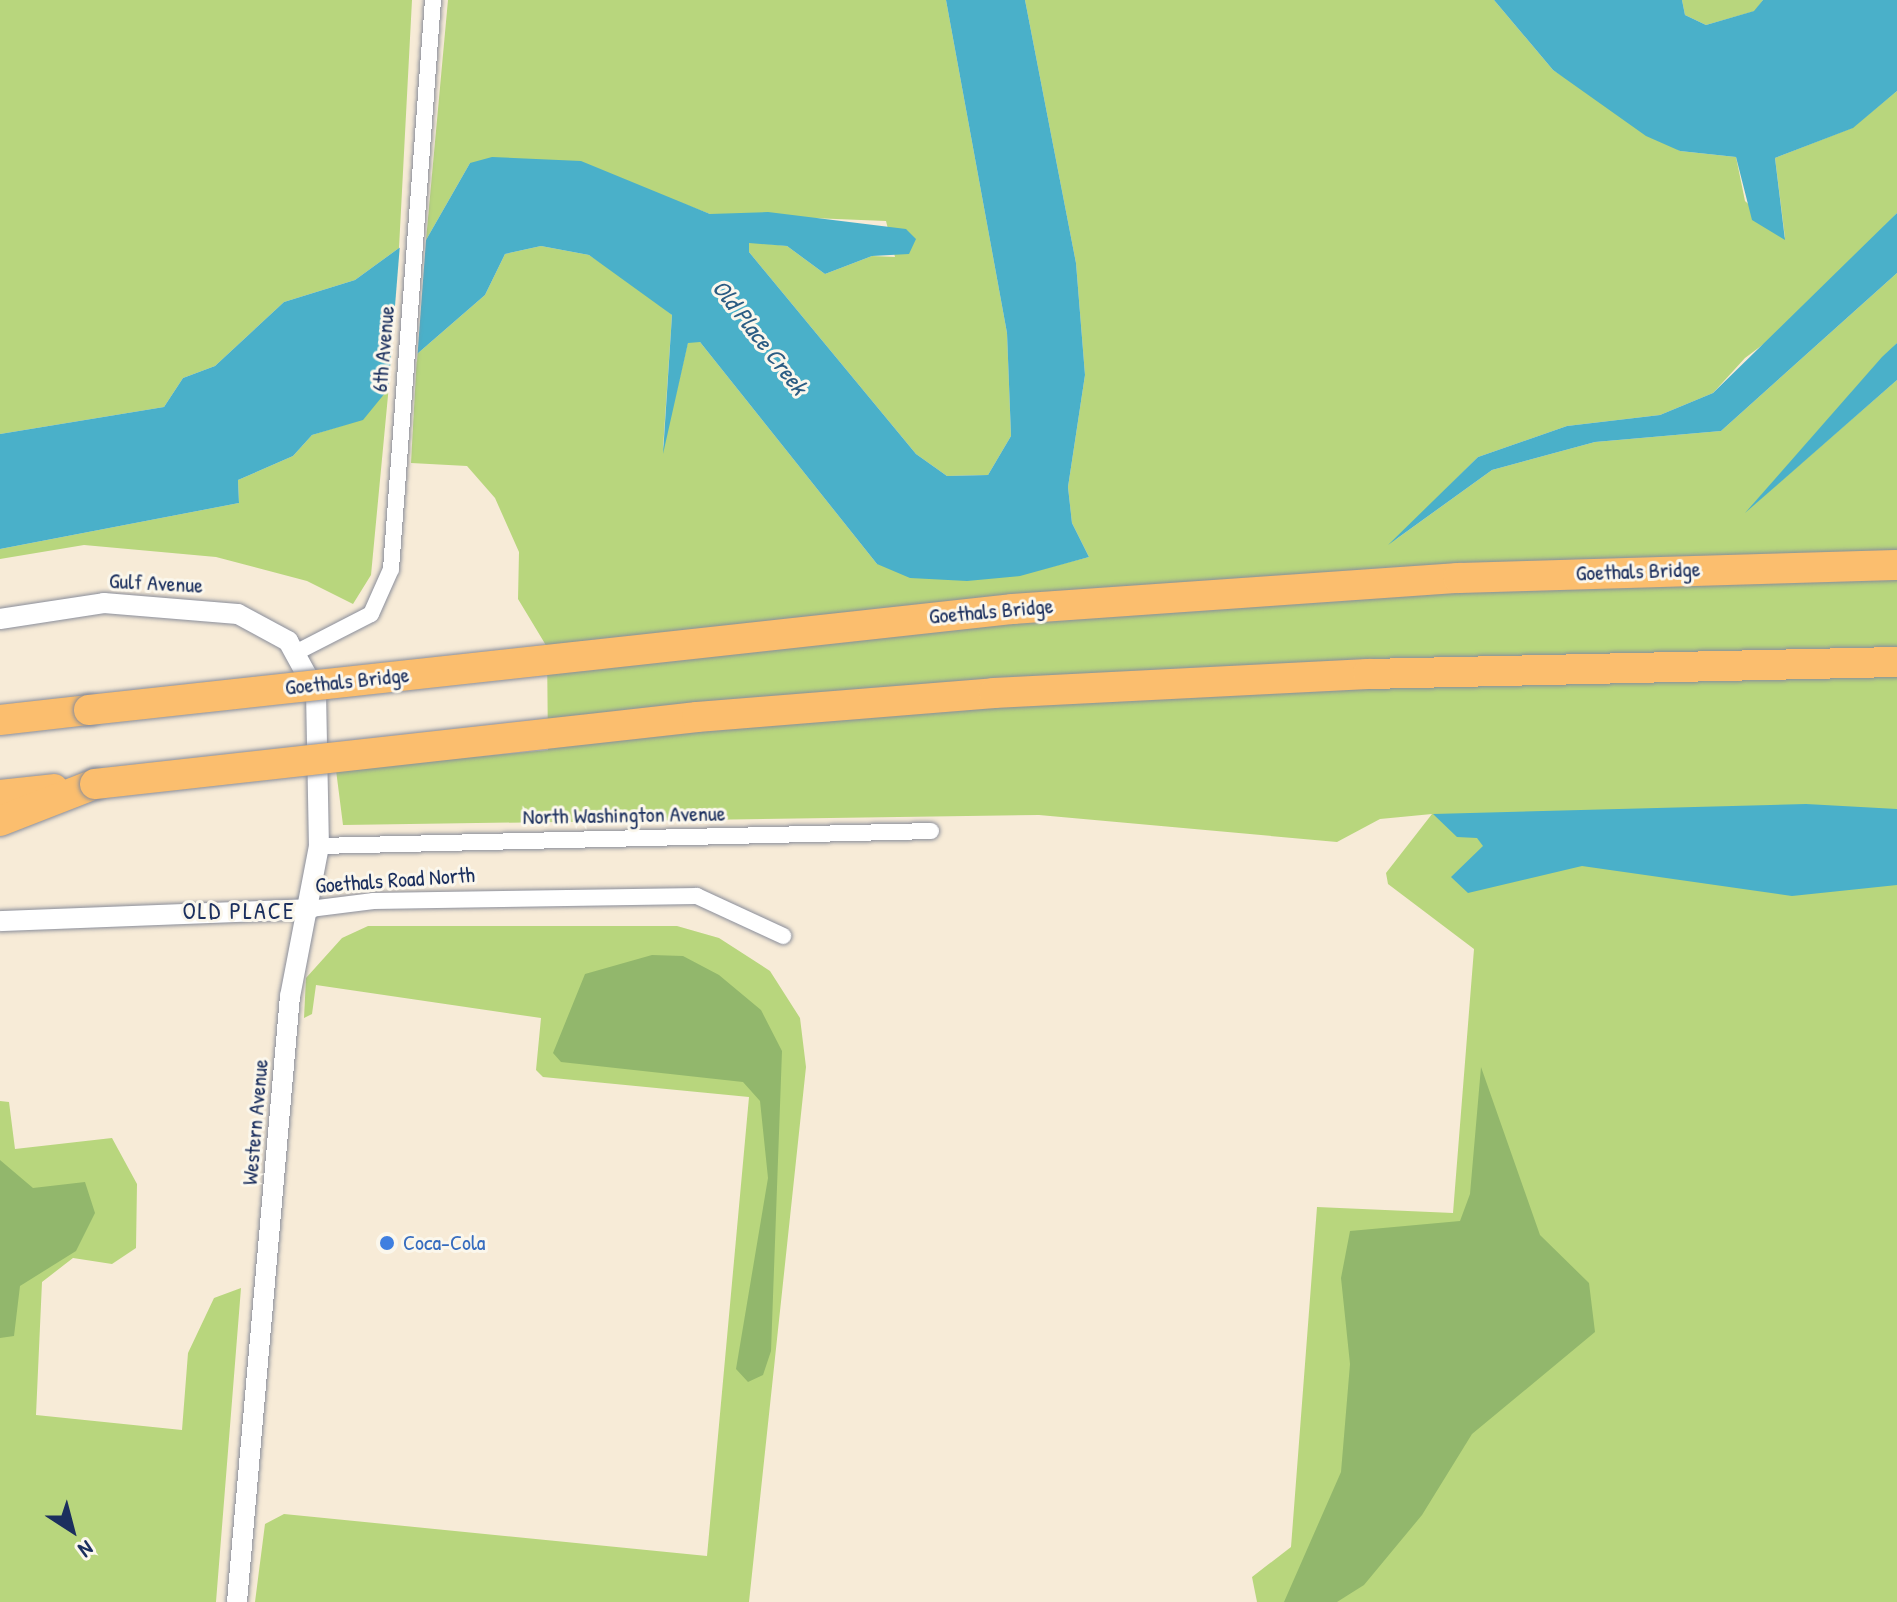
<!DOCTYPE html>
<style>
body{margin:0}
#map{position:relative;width:1897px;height:1602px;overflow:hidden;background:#f7ebd7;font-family:"Patrick Hand",sans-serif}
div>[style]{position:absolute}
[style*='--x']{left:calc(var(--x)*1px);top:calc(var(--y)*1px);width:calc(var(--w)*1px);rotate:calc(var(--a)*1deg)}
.green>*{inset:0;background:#b8d67d}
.forest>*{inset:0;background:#92b76c}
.water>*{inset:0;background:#4ab0c9}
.pier>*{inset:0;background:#f7ebd7}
.roads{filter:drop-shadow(0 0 2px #898d9a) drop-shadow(0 0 2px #898d9a)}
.minor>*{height:16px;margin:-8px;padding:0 8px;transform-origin:8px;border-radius:8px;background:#fff}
.tertiary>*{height:20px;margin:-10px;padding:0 10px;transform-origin:10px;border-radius:10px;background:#fff}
.motorway>*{height:30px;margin:-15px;padding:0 15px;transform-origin:15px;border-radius:15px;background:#fbbe6e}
.bridges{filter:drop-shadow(0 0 2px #898d9a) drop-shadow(0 0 2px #898d9a)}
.motorway-bridge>*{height:30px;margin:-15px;padding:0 15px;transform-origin:15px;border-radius:15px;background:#fbbe6e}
.dots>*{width:22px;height:22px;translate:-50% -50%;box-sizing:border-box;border:4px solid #fbf7ec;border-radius:50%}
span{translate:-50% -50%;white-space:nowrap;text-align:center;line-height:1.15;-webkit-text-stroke:6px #fbf7ec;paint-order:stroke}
.street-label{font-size:22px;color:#1b2f5e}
.shop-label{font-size:22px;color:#366cbe}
.left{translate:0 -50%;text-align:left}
.water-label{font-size:24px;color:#2b5c83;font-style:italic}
.neighbourhood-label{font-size:24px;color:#1b2f5e;letter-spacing:2px}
.north{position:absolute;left:32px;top:1490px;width:80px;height:80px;-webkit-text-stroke:6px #fbf7ec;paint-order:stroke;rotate:144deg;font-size:22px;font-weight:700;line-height:32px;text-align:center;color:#1b2f5e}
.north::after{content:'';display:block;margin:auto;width:28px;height:36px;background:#1b2f5e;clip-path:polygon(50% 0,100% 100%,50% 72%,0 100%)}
</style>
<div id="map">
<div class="green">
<div style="clip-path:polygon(0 0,412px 0,399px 248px,355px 280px,284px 302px,215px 366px,183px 378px,164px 407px,0 434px)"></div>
<div style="clip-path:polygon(448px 0,946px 0,1007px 333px,1011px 436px,988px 475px,947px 476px,916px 454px,749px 252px,749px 242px,787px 246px,825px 274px,872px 256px,895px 257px,886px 221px,710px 214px,624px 181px,470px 163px,426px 240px)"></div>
<div style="clip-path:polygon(1025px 0,1494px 0,1553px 70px,1680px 151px,1736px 157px,1745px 201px,1785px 238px,1775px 158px,1852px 128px,1897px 91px,1897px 213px,1793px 322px,1745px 358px,1713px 393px,1660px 415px,1567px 426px,1478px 457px,1395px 540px,1492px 470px,1595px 442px,1721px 431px,1897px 273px,1897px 343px,1751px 507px,1897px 380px,1897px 1602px,1257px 1602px,1252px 1577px,1291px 1547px,1317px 1207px,1453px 1213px,1474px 949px,1388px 884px,1386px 873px,1432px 814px,1380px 819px,1337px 842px,1039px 815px,343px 825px,336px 770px,548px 750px,547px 647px,518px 599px,519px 552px,495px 498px,467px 466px,411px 463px,417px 354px,485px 295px,505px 254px,541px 246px,589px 255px,641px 289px,672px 315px,663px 449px,688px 342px,700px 342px,877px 564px,1035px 571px,1089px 557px,1072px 523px,1068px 487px,1085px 375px,1076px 263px)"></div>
<div style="clip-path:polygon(1682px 0,1763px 0,1755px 11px,1706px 25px,1685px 15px)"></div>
<div style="clip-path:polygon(389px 385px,371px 575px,353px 604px,307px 581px,216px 557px,84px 545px,0 559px,0 549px,239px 503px,238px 480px,293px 456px,312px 435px,363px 419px)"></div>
<div style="clip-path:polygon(368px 926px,677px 926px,719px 938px,770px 971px,800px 1018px,806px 1067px,749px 1602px,255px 1602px,265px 1524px,284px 1514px,707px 1556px,749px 1097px,543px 1077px,536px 1070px,541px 1018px,316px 985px,312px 1014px,304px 1018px,306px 978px,342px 938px)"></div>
<div style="clip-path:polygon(0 1101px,9px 1102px,15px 1149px,112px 1138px,137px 1184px,136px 1248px,112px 1264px,73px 1258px,42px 1282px,36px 1415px,182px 1430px,188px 1353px,214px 1298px,241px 1288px,216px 1602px,0 1602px)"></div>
</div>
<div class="forest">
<div style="clip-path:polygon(652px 955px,683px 956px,719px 975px,761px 1010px,782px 1051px,771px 1351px,763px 1375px,748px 1382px,736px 1369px,768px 1178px,760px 1101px,743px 1082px,561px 1062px,553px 1053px,585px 974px)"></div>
<div style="clip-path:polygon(1481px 1067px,1540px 1235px,1589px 1283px,1595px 1332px,1472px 1434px,1422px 1515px,1364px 1585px,1337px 1602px,1284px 1602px,1341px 1472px,1350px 1364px,1341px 1278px,1350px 1231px,1460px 1221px,1470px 1194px)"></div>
<div style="clip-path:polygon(0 1160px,33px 1188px,85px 1182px,95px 1213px,76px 1251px,20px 1286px,14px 1336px,0 1338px)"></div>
</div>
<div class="water">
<div style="clip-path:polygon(946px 0,1025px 0,1076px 263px,1085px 375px,1068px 487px,1072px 523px,1089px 557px,1020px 576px,967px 581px,910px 578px,877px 564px,700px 342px,688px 343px,663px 454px,672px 315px,589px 255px,541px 246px,505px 254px,485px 295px,417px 354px,363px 420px,312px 435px,293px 456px,238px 480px,239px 503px,0 549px,0 434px,164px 407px,183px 378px,215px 366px,284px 302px,355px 280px,399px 248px,426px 240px,470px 163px,492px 157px,581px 161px,710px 214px,768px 212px,906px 229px,916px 239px,909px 254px,872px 256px,825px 274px,787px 246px,749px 243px,749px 252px,916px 454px,947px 476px,988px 475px,1011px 436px,1007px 333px)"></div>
<div style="clip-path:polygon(1494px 0,1682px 0,1685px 15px,1706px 25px,1754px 11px,1763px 0,1897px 0,1897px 91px,1853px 128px,1775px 158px,1785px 240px,1752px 220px,1736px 157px,1680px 151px,1646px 136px,1553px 70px)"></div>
<div style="clip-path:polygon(1897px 213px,1897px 273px,1721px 431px,1595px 442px,1492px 470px,1388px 545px,1478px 457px,1567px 426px,1660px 415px,1713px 393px)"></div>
<div style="clip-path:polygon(1897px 343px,1897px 380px,1745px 513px,1882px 357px)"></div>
<div style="clip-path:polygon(1806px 804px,1897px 809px,1897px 885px,1792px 896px,1582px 866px,1468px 893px,1451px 877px,1483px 846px,1477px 838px,1457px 837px,1433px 814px)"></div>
</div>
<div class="pier">
<div style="clip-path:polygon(415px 239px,426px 240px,417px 361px,388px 393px,400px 244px)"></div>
</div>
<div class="roads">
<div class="minor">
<div style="--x:297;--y:652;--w:83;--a:-27.2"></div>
<div style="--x:371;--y:614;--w:49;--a:-66"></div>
<div style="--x:391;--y:569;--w:571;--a:-85.78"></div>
<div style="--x:319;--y:846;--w:612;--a:-1.4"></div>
<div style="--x:310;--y:909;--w:64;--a:-7.2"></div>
<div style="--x:373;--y:901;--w:324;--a:-0.9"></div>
<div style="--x:697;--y:896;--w:95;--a:24.9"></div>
</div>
<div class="tertiary">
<div style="--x:0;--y:619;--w:105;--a:-8.7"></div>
<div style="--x:104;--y:603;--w:134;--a:4.7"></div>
<div style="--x:238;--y:614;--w:57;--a:28.4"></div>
<div style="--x:288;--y:641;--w:58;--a:61.2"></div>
<div style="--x:316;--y:692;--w:154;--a:88.9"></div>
<div style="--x:319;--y:846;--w:153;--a:100.9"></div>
<div style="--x:290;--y:996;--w:608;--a:95"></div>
<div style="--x:0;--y:921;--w:310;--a:-2.2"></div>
</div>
<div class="motorway">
<div style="--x:0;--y:720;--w:90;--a:-6.4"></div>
<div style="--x:0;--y:795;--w:54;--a:-6.3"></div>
<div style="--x:0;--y:821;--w:102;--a:-21.3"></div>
</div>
</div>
<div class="bridges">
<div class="motorway-bridge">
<div style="--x:89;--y:710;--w:930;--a:-6.24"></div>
<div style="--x:1013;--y:609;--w:446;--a:-4"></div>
<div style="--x:1458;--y:578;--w:439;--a:-1.7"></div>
<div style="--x:95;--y:784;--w:606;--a:-6.35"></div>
<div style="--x:697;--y:717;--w:298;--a:-4.6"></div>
<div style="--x:994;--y:693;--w:374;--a:-2.9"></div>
<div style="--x:1368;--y:674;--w:529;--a:-1.3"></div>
</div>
</div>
<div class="dots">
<div style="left:387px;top:1243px;background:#3f7fe0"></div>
</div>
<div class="street-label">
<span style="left:383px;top:349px;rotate:-85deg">6th Avenue</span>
<span style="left:1638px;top:571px;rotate:-2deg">Goethals Bridge</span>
<span style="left:156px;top:583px;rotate:3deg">Gulf Avenue</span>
<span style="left:991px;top:611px;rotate:-5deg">Goethals Bridge</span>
<span style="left:347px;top:681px;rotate:-6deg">Goethals Bridge</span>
<span style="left:624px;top:815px;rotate:-1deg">North Washington Avenue</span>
<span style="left:395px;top:880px;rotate:-4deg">Goethals Road North</span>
<span style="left:255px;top:1122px;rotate:-85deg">Western Avenue</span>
</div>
<div class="shop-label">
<span class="left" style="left:403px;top:1243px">Coca-Cola</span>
</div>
<div class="water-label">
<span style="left:760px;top:337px;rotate:52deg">Old Place Creek</span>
</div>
<div class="neighbourhood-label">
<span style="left:239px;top:911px">OLD PLACE</span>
</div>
<div class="north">N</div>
</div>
